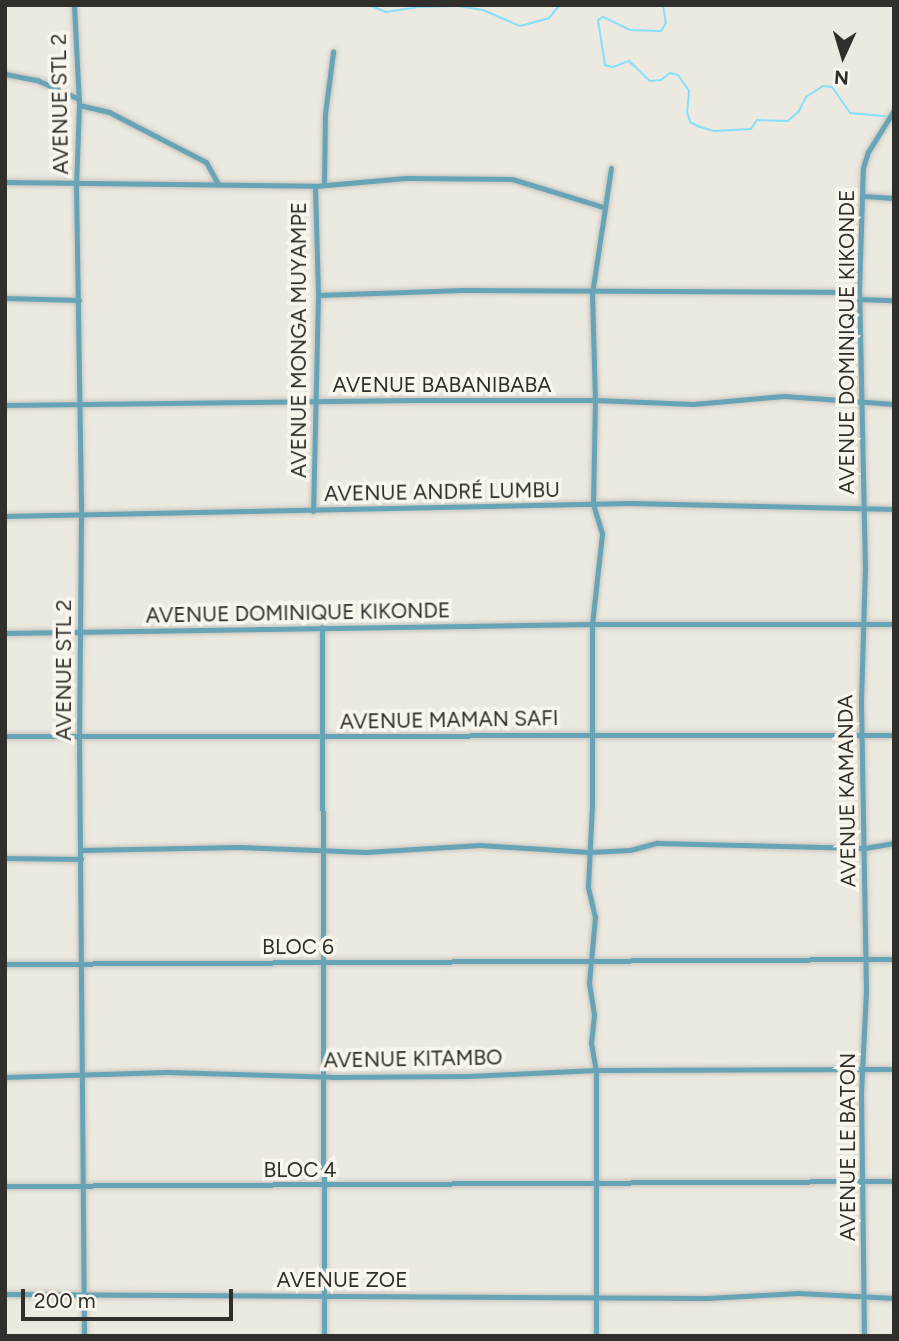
<!DOCTYPE html>
<meta charset="utf-8">
<style>
body{margin:0}
#map{position:relative;width:899px;height:1341px;overflow:hidden;background:#ece9e0;font-family:Figtree,sans-serif}
div>[style]{position:absolute}
[style*='--x']{left:calc(var(--x)*1px);top:calc(var(--y)*1px);width:calc(var(--w)*1px);rotate:calc(var(--a)*1deg)}
.stream>*{height:2px;margin:-1px;padding:0 1px;transform-origin:1px;border-radius:1px;background:#86dffc}
.roads{filter:drop-shadow(0 0 2px #c6c4bc) drop-shadow(0 0 2px #c6c4bc)}
.street>*{height:5px;margin:-2.5px;padding:0 2.5px;transform-origin:2.5px;border-radius:2.5px;background:#67a4b8}
span{translate:-50% -50%;white-space:nowrap;text-align:center;line-height:1.15;-webkit-text-stroke:7px #f9f7ed;paint-order:stroke}
.street-label{font-size:21px;color:#302f2c}
.frame{position:absolute;inset:0;border:7px solid #302f2c;pointer-events:none}
.north{position:absolute;left:808px;top:21px;width:70px;height:70px;-webkit-text-stroke:5px #f9f7ed;paint-order:stroke;rotate:184deg;font-size:19px;font-weight:700;line-height:28px;text-align:center;color:#302f2c}
.north::after{content:'';display:block;margin:auto;width:24px;height:32px;background:#302f2c;clip-path:polygon(50% 0,100% 100%,50% 72%,0 100%)}
.scale{position:absolute;left:21px;top:1289px;width:212px;height:32px;box-sizing:border-box;border:4px solid #302f2c;border-top:0;padding-left:9px;font-size:21px;line-height:24px;white-space:nowrap;color:#302f2c;-webkit-text-stroke:5px #f9f7ed;paint-order:stroke}
</style>
<div id="map">
<div class="stream">
<div style="--x:369;--y:5;--w:18;--a:22"></div>
<div style="--x:386;--y:12;--w:31;--a:-9"></div>
<div style="--x:417;--y:7;--w:41;--a:-1.4"></div>
<div style="--x:458;--y:6;--w:25;--a:9"></div>
<div style="--x:483;--y:10;--w:40;--a:23.4"></div>
<div style="--x:520;--y:26;--w:30;--a:-15"></div>
<div style="--x:549;--y:18;--w:17;--a:-50"></div>
<div style="--x:663;--y:5;--w:18;--a:81"></div>
<div style="--x:666;--y:23;--w:9;--a:122"></div>
<div style="--x:661;--y:31;--w:31;--a:-178"></div>
<div style="--x:630;--y:30;--w:30;--a:-154"></div>
<div style="--x:603;--y:17;--w:6;--a:149"></div>
<div style="--x:598;--y:20;--w:46;--a:81.2"></div>
<div style="--x:605;--y:65;--w:8;--a:14"></div>
<div style="--x:613;--y:67;--w:17;--a:-21"></div>
<div style="--x:629;--y:61;--w:29;--a:44"></div>
<div style="--x:650;--y:81;--w:11;--a:-5"></div>
<div style="--x:661;--y:80;--w:11;--a:-38"></div>
<div style="--x:670;--y:73;--w:8;--a:14"></div>
<div style="--x:678;--y:75;--w:19;--a:55"></div>
<div style="--x:689;--y:91;--w:21;--a:95"></div>
<div style="--x:687;--y:112;--w:10;--a:73"></div>
<div style="--x:690;--y:122;--w:11;--a:27"></div>
<div style="--x:700;--y:127;--w:15;--a:16"></div>
<div style="--x:714;--y:131;--w:37;--a:-3"></div>
<div style="--x:751;--y:129;--w:11;--a:-56"></div>
<div style="--x:757;--y:120;--w:31;--a:2"></div>
<div style="--x:788;--y:121;--w:15;--a:-42"></div>
<div style="--x:799;--y:111;--w:16;--a:-63"></div>
<div style="--x:806;--y:97;--w:20;--a:-33"></div>
<div style="--x:823;--y:86;--w:9;--a:6"></div>
<div style="--x:832;--y:87;--w:32;--a:55"></div>
<div style="--x:850;--y:113;--w:44;--a:5.2"></div>
</div>
<div class="roads">
<div class="street">
<div style="--x:74;--y:5;--w:100;--a:87.1"></div>
<div style="--x:79;--y:105;--w:80;--a:92.1"></div>
<div style="--x:76;--y:185;--w:332;--a:89.1"></div>
<div style="--x:81;--y:517;--w:219;--a:90.5"></div>
<div style="--x:79;--y:736;--w:600;--a:89.52"></div>
<div style="--x:5;--y:74;--w:33;--a:11"></div>
<div style="--x:37;--y:80;--w:46;--a:24.3"></div>
<div style="--x:79;--y:105;--w:31;--a:13"></div>
<div style="--x:109;--y:112;--w:109;--a:27.3"></div>
<div style="--x:206;--y:162;--w:25;--a:61"></div>
<div style="--x:611;--y:168;--w:126;--a:98.6"></div>
<div style="--x:592;--y:293;--w:107;--a:88.4"></div>
<div style="--x:595;--y:400;--w:104;--a:91.1"></div>
<div style="--x:593;--y:504;--w:31;--a:73"></div>
<div style="--x:602;--y:534;--w:91;--a:96.3"></div>
<div style="--x:592;--y:624;--w:181;--a:90"></div>
<div style="--x:592;--y:805;--w:82;--a:92.8"></div>
<div style="--x:588;--y:887;--w:31;--a:77"></div>
<div style="--x:595;--y:917;--w:66;--a:95.2"></div>
<div style="--x:589;--y:983;--w:32;--a:81"></div>
<div style="--x:594;--y:1015;--w:28;--a:96"></div>
<div style="--x:591;--y:1043;--w:27;--a:80"></div>
<div style="--x:596;--y:1070;--w:298;--a:-0.2"></div>
<div style="--x:5;--y:182;--w:310;--a:0.7"></div>
<div style="--x:315;--y:186;--w:109;--a:88.4"></div>
<div style="--x:318;--y:295;--w:216;--a:91.3"></div>
<div style="--x:324;--y:184;--w:70;--a:-89.2"></div>
<div style="--x:325;--y:114;--w:63;--a:-82.6"></div>
<div style="--x:315;--y:186;--w:91;--a:-5"></div>
<div style="--x:406;--y:178;--w:106;--a:0.5"></div>
<div style="--x:512;--y:179;--w:95;--a:17.1"></div>
<div style="--x:864;--y:196;--w:30;--a:4"></div>
<div style="--x:318;--y:295;--w:145;--a:-2"></div>
<div style="--x:463;--y:290;--w:396;--a:0.3"></div>
<div style="--x:5;--y:298;--w:74;--a:1.5"></div>
<div style="--x:859;--y:299;--w:35;--a:2"></div>
<div style="--x:5;--y:405;--w:410;--a:-0.7"></div>
<div style="--x:415;--y:400;--w:180;--a:0"></div>
<div style="--x:595;--y:400;--w:98;--a:2.3"></div>
<div style="--x:693;--y:404;--w:91;--a:-5"></div>
<div style="--x:784;--y:396;--w:110;--a:4.2"></div>
<div style="--x:5;--y:516;--w:625;--a:-1.19"></div>
<div style="--x:630;--y:503;--w:264;--a:1.3"></div>
<div style="--x:322;--y:627;--w:709;--a:89.84"></div>
<div style="--x:5;--y:633;--w:587;--a:-0.88"></div>
<div style="--x:592;--y:624;--w:302;--a:0"></div>
<div style="--x:5;--y:736;--w:889;--a:-0.06"></div>
<div style="--x:81;--y:850;--w:158;--a:-1.1"></div>
<div style="--x:239;--y:847;--w:127;--a:2.3"></div>
<div style="--x:366;--y:852;--w:114;--a:-3.5"></div>
<div style="--x:480;--y:845;--w:109;--a:3.7"></div>
<div style="--x:589;--y:852;--w:41;--a:-2.8"></div>
<div style="--x:630;--y:850;--w:28;--a:-15"></div>
<div style="--x:657;--y:843;--w:208;--a:1.4"></div>
<div style="--x:865;--y:848;--w:29;--a:-10"></div>
<div style="--x:5;--y:858;--w:76;--a:0.8"></div>
<div style="--x:5;--y:964;--w:889;--a:-0.32"></div>
<div style="--x:5;--y:1077;--w:162;--a:-1.8"></div>
<div style="--x:167;--y:1072;--w:164;--a:1.7"></div>
<div style="--x:331;--y:1077;--w:138;--a:-0.4"></div>
<div style="--x:469;--y:1076;--w:127;--a:-2.7"></div>
<div style="--x:596;--y:1070;--w:266;--a:90"></div>
<div style="--x:5;--y:1186;--w:889;--a:-0.32"></div>
<div style="--x:5;--y:1294;--w:702;--a:0.33"></div>
<div style="--x:707;--y:1298;--w:92;--a:-3.1"></div>
<div style="--x:799;--y:1293;--w:95;--a:3"></div>
<div style="--x:864;--y:1336;--w:243;--a:-90.7"></div>
<div style="--x:861;--y:1093;--w:103;--a:-87.2"></div>
<div style="--x:866;--y:990;--w:289;--a:-91"></div>
<div style="--x:861;--y:701;--w:131;--a:-88.3"></div>
<div style="--x:865;--y:570;--w:278;--a:-91.2"></div>
<div style="--x:859;--y:292;--w:124;--a:-88.2"></div>
<div style="--x:863;--y:168;--w:17;--a:-73"></div>
<div style="--x:868;--y:152;--w:49;--a:-58.2"></div>
</div>
</div>
<div class="street-label">
<span style="left:60px;top:104px;rotate:-91deg">AVENUE STL 2</span>
<span style="left:299px;top:340px;rotate:-90deg">AVENUE MONGA MUYAMPE</span>
<span style="left:847px;top:342px;rotate:-90deg">AVENUE DOMINIQUE KIKONDE</span>
<span style="left:442px;top:385px">AVENUE BABANIBABA</span>
<span style="left:442px;top:492px;rotate:-1deg">AVENUE ANDRÉ LUMBU</span>
<span style="left:298px;top:613px;rotate:-1deg">AVENUE DOMINIQUE KIKONDE</span>
<span style="left:64px;top:670px;rotate:-90deg">AVENUE STL 2</span>
<span style="left:449px;top:720px;rotate:-1deg">AVENUE MAMAN SAFI</span>
<span style="left:847px;top:791px;rotate:-91deg">AVENUE KAMANDA</span>
<span style="left:298px;top:947px">BLOC 6</span>
<span style="left:413px;top:1059px;rotate:-1deg">AVENUE KITAMBO</span>
<span style="left:848px;top:1147px;rotate:-90deg">AVENUE LE BATON</span>
<span style="left:300px;top:1170px">BLOC 4</span>
<span style="left:342px;top:1280px">AVENUE ZOE</span>
</div>
<div class="frame"></div>
<div class="north">N</div>
<div class="scale">200 m</div>
</div>
